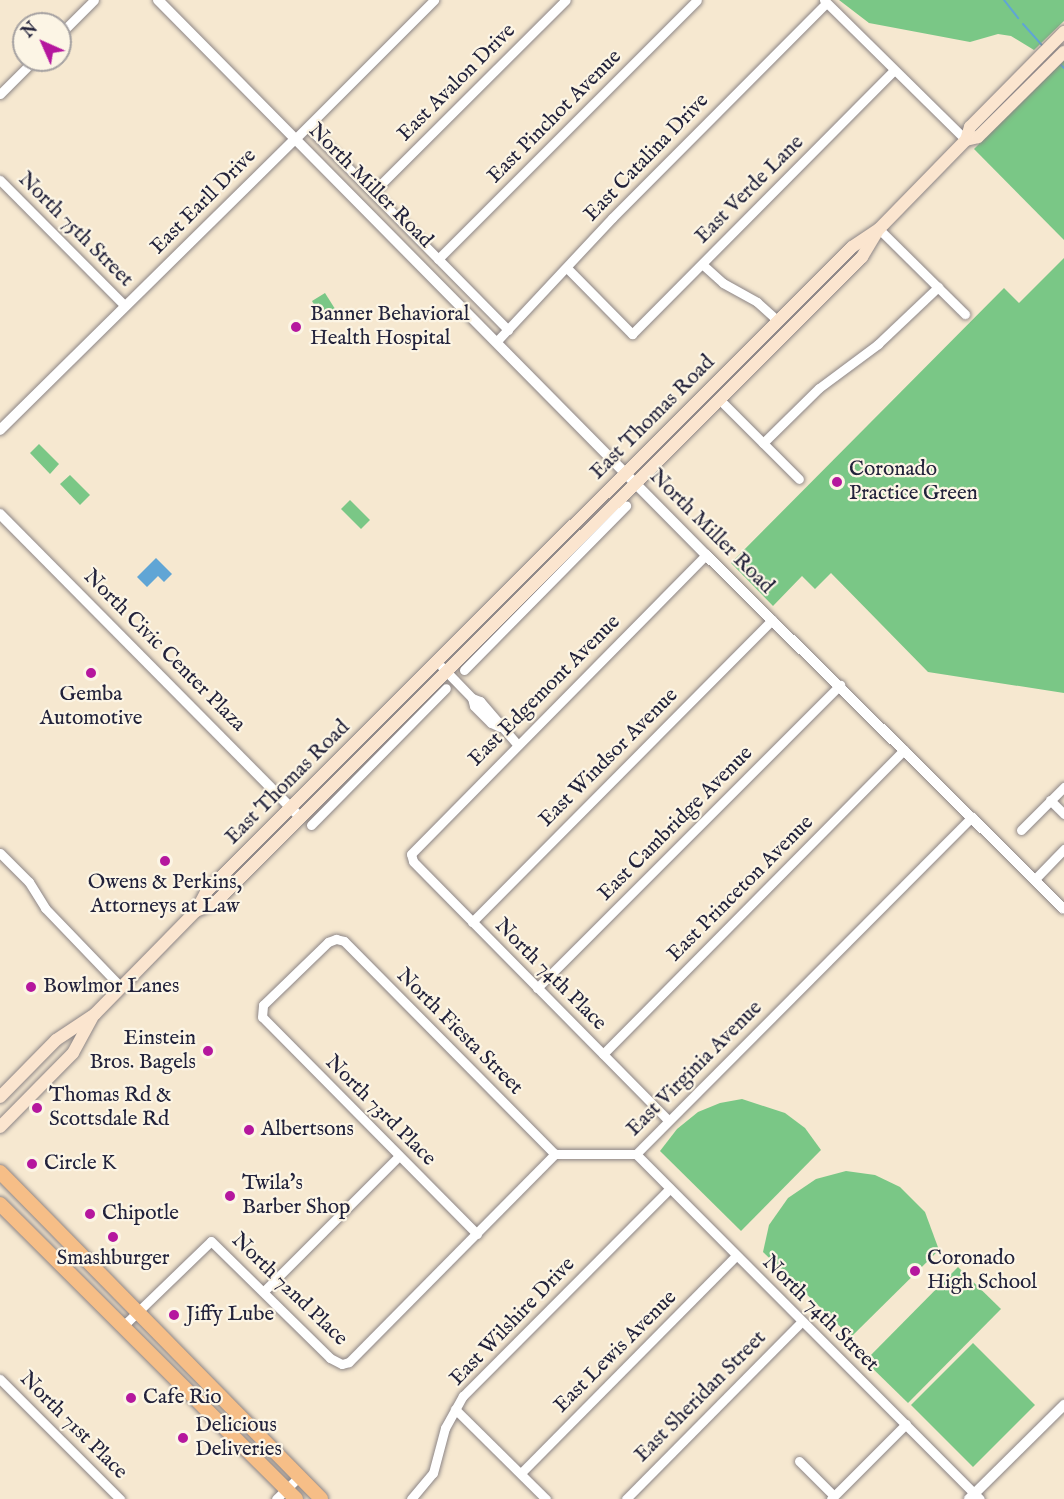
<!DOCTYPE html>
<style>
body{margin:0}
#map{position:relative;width:1064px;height:1499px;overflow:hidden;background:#f6e8d0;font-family:"IM FELL English",serif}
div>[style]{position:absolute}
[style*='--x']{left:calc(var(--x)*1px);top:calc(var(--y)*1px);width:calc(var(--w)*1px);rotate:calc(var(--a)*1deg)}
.green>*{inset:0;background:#7ac786}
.water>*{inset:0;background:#60a5d5}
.stream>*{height:2px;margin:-1px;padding:0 1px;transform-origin:1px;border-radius:1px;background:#60a5d5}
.roads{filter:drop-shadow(0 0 2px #8c8586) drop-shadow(0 0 2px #8c8586)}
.minor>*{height:9px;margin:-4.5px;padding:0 4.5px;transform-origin:4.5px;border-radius:4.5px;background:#fff}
.tertiary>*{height:10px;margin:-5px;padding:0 5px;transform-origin:5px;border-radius:5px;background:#fff}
.secondary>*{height:12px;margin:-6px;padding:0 6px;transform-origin:6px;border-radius:6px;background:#fbe5cf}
.primary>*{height:14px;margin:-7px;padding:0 7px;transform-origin:7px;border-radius:7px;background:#f6be87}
.dots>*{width:16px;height:16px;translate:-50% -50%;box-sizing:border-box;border:3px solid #fcf5e5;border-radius:50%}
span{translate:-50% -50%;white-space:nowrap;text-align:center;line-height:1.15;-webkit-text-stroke:4.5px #fcf5e5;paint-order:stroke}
.street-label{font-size:21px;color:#22223b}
.poi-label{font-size:21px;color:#22223b}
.left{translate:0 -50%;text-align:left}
.right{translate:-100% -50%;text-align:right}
.north{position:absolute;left:12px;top:12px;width:60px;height:60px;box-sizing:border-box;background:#fcf5e5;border:2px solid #a5a1a1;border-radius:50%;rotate:315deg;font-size:16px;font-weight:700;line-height:24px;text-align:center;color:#22223b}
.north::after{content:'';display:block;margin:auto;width:21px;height:27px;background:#b5179e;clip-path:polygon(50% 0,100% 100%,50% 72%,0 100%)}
</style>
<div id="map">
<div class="green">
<div style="clip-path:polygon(839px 0,1064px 0,1064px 21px,1034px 50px,1011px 36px,998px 34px,970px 42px,869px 23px)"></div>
<div style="clip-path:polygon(1064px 59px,1064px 240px,974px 149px)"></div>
<div style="clip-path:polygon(1064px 258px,1064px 693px,928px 672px,831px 573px,815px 589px,802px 576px,773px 606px,731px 563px,1004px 288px,1019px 303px)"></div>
<div style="clip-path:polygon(325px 293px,337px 312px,323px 320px,312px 301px)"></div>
<div style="clip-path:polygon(39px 444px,59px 464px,50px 474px,30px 453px)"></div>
<div style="clip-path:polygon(70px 475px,90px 495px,80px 505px,60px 484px)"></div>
<div style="clip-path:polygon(350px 500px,370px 520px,361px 529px,341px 509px)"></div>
<div style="clip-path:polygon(742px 1099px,785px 1113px,805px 1128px,821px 1150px,741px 1231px,660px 1151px,677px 1129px,698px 1112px,720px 1103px)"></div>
<div style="clip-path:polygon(846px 1171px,875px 1175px,900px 1187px,925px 1212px,939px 1250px,851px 1337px,763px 1252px,769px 1225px,788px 1198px,816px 1179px)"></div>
<div style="clip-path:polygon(958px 1267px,1001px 1309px,908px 1403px,865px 1361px)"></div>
<div style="clip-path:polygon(973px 1343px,1035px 1405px,973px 1467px,911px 1405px)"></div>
</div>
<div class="water">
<div style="clip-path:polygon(156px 558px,172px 574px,164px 582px,158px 576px,147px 587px,137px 577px)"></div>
</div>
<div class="stream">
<div style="--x:1004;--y:0;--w:23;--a:52"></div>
<div style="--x:1023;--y:24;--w:30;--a:48"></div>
<div style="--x:1059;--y:63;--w:7;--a:45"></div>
</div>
<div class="roads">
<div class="minor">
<div style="--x:824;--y:0;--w:199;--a:44.6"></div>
<div style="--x:60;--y:34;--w:48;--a:-45"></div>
<div style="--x:0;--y:94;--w:48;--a:-45"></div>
<div style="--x:308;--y:127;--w:285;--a:45.4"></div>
<div style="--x:295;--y:139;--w:197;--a:-45"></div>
<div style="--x:0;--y:180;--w:177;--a:45.2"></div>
<div style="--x:373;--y:192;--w:272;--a:-44.9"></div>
<div style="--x:879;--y:229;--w:121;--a:44.7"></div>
<div style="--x:438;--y:259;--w:366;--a:-45"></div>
<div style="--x:702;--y:264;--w:28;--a:42"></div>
<div style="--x:723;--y:283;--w:39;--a:29"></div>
<div style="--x:757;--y:302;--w:28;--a:42"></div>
<div style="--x:567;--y:268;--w:93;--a:45.4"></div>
<div style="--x:632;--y:334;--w:371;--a:-45.2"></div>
<div style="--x:496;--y:342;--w:170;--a:-46.9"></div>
<div style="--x:612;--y:218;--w:303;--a:-45.1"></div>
<div style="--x:719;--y:399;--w:113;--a:45"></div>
<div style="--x:763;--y:443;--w:78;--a:-44.5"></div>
<div style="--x:819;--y:388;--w:74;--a:-36.7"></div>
<div style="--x:878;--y:344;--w:83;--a:-43.5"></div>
<div style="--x:442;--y:667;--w:43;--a:45.9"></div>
<div style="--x:472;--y:698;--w:9;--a:21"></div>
<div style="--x:480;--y:701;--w:57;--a:49.3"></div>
<div style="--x:464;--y:670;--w:231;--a:-45.4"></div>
<div style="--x:472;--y:698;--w:8;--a:76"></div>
<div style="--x:474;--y:706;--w:24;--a:45"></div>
<div style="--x:491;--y:723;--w:10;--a:24"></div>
<div style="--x:1050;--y:800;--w:20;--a:45"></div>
<div style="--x:311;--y:825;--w:192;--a:-45.4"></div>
<div style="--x:1021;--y:830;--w:61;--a:-45"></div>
<div style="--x:0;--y:853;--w:41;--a:45"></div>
<div style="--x:29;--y:882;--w:31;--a:58"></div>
<div style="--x:45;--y:908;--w:110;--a:46.1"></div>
<div style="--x:1035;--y:879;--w:42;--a:-46"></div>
<div style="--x:472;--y:922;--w:426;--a:-45.2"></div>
<div style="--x:537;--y:988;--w:429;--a:-45"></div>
<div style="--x:603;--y:1054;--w:428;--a:-45.3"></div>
<div style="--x:668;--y:1120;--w:363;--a:-134.6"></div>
<div style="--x:413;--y:861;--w:7;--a:-106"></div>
<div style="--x:411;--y:854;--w:420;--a:-45.4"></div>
<div style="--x:636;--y:1154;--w:487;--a:45.1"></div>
<div style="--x:477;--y:1234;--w:305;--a:-134.7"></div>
<div style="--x:262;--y:1017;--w:12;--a:-85"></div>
<div style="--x:263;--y:1005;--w:91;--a:-44.1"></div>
<div style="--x:328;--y:942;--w:9;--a:-21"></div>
<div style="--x:336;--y:939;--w:8;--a:14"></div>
<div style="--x:344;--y:941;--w:300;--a:45.3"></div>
<div style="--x:264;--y:1291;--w:191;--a:-45"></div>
<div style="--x:123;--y:1326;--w:122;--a:-44"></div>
<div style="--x:211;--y:1241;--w:167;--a:44.5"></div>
<div style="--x:330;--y:1358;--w:13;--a:27"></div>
<div style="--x:342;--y:1364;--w:7;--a:-16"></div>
<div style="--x:349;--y:1362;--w:293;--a:-45.3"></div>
<div style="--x:555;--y:1154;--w:81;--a:0"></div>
<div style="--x:636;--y:1154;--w:476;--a:-45.1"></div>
<div style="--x:0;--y:1379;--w:170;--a:45"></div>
<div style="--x:455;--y:1409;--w:128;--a:44.7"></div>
<div style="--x:799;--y:1461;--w:49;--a:45"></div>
<div style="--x:521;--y:1473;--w:305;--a:-45.3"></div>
<div style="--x:276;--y:1499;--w:32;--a:-44"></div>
<div style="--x:411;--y:1499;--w:34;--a:-50"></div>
<div style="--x:433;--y:1473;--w:47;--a:-75.1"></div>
<div style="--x:445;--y:1428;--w:37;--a:-61"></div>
<div style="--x:463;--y:1396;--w:293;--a:-45.1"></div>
<div style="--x:626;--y:1499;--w:250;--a:-45.3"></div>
<div style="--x:831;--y:1499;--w:106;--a:-45"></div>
</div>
<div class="tertiary">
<div style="--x:158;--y:0;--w:780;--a:45.36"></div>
<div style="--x:706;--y:555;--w:503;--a:44.68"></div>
<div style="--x:0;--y:430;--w:414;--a:-44.6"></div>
<div style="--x:0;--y:514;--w:426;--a:45.3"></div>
<div style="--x:969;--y:1499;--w:134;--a:-44.7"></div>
</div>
<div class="secondary">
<div style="--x:966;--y:140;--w:14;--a:-73"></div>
<div style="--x:970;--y:127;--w:134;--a:-45.3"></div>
<div style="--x:196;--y:911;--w:22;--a:-24"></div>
<div style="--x:216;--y:902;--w:913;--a:-44.96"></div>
<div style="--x:862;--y:257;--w:29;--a:-59"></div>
<div style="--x:0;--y:1097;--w:80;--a:-45.5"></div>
<div style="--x:56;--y:1040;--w:47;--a:-33.7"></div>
<div style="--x:95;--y:1014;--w:144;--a:-45.6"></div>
<div style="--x:196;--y:911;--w:21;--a:-62"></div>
<div style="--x:206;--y:892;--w:913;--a:-44.96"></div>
<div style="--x:852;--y:247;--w:32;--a:-34"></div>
<div style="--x:879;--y:229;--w:124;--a:-45.7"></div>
<div style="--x:966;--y:140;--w:12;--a:-14"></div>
<div style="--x:978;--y:137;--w:121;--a:-44.7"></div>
<div style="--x:0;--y:1127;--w:104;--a:-45.4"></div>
<div style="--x:73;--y:1053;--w:42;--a:-61.6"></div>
</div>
<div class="primary">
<div style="--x:0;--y:1172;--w:458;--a:45.5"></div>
<div style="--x:0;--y:1204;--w:418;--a:44.9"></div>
</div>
</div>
<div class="dots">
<div style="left:296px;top:327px;background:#b5179e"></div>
<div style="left:837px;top:482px;background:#b5179e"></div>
<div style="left:91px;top:673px;background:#b5179e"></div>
<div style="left:165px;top:861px;background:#b5179e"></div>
<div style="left:31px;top:987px;background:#b5179e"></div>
<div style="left:208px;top:1051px;background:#b5179e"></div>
<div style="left:37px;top:1108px;background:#b5179e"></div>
<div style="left:249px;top:1130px;background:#b5179e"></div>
<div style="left:32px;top:1164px;background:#b5179e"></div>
<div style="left:230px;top:1196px;background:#b5179e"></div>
<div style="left:90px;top:1214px;background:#b5179e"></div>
<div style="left:113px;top:1237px;background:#b5179e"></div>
<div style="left:915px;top:1271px;background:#b5179e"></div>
<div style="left:174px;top:1315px;background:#b5179e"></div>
<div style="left:131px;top:1398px;background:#b5179e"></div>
<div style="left:183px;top:1438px;background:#b5179e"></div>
</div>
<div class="street-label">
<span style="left:457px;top:83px;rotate:-45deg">East Avalon Drive</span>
<span style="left:555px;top:117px;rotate:-45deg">East Pinchot Avenue</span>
<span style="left:647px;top:158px;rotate:-46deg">East Catalina Drive</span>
<span style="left:370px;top:186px;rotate:45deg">North Miller Road</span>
<span style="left:750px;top:190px;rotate:-45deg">East Verde Lane</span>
<span style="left:204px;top:202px;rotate:-45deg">East Earll Drive</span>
<span style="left:75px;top:230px;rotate:45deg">North 75th Street</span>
<span style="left:653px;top:418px;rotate:-45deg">East Thomas Road</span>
<span style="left:711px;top:532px;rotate:45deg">North Miller Road</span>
<span style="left:164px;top:651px;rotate:45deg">North Civic Center Plaza</span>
<span style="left:545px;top:691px;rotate:-45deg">East Edgemont Avenue</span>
<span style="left:609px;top:758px;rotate:-45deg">East Windsor Avenue</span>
<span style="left:288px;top:783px;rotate:-45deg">East Thomas Road</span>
<span style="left:676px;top:824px;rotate:-45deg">East Cambridge Avenue</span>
<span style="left:741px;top:889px;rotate:-45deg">East Princeton Avenue</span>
<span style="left:550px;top:975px;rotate:45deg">North 74th Place</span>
<span style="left:459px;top:1032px;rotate:45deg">North Fiesta Street</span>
<span style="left:695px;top:1069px;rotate:-45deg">East Virginia Avenue</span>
<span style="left:380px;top:1111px;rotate:45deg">North 73rd Place</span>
<span style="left:289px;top:1290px;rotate:44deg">North 72nd Place</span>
<span style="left:820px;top:1314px;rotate:45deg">North 74th Street</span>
<span style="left:513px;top:1322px;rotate:-46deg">East Wilshire Drive</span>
<span style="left:616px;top:1352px;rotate:-45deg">East Lewis Avenue</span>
<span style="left:701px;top:1397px;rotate:-45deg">East Sheridan Street</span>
<span style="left:73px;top:1426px;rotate:45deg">North 71st Place</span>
</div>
<div class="poi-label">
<span class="left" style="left:310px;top:327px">Banner Behavioral<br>Health Hospital</span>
<span class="left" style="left:849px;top:482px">Coronado<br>Practice Green</span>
<span style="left:91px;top:707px">Gemba<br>Automotive</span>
<span style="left:165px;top:895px">Owens &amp; Perkins,<br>Attorneys at Law</span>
<span class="left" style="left:43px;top:987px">Bowlmor Lanes</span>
<span class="right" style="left:196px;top:1051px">Einstein<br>Bros. Bagels</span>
<span class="left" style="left:49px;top:1108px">Thomas Rd &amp;<br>Scottsdale Rd</span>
<span class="left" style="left:261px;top:1130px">Albertsons</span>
<span class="left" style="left:44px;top:1164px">Circle K</span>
<span class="left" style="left:242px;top:1196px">Twila's<br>Barber Shop</span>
<span class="left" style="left:102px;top:1214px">Chipotle</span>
<span style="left:113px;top:1259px">Smashburger</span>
<span class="left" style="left:927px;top:1271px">Coronado<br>High School</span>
<span class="left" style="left:186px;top:1315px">Jiffy Lube</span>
<span class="left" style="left:143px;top:1398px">Cafe Rio</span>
<span class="left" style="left:195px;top:1438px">Delicious<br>Deliveries</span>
</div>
<div class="north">N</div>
</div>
